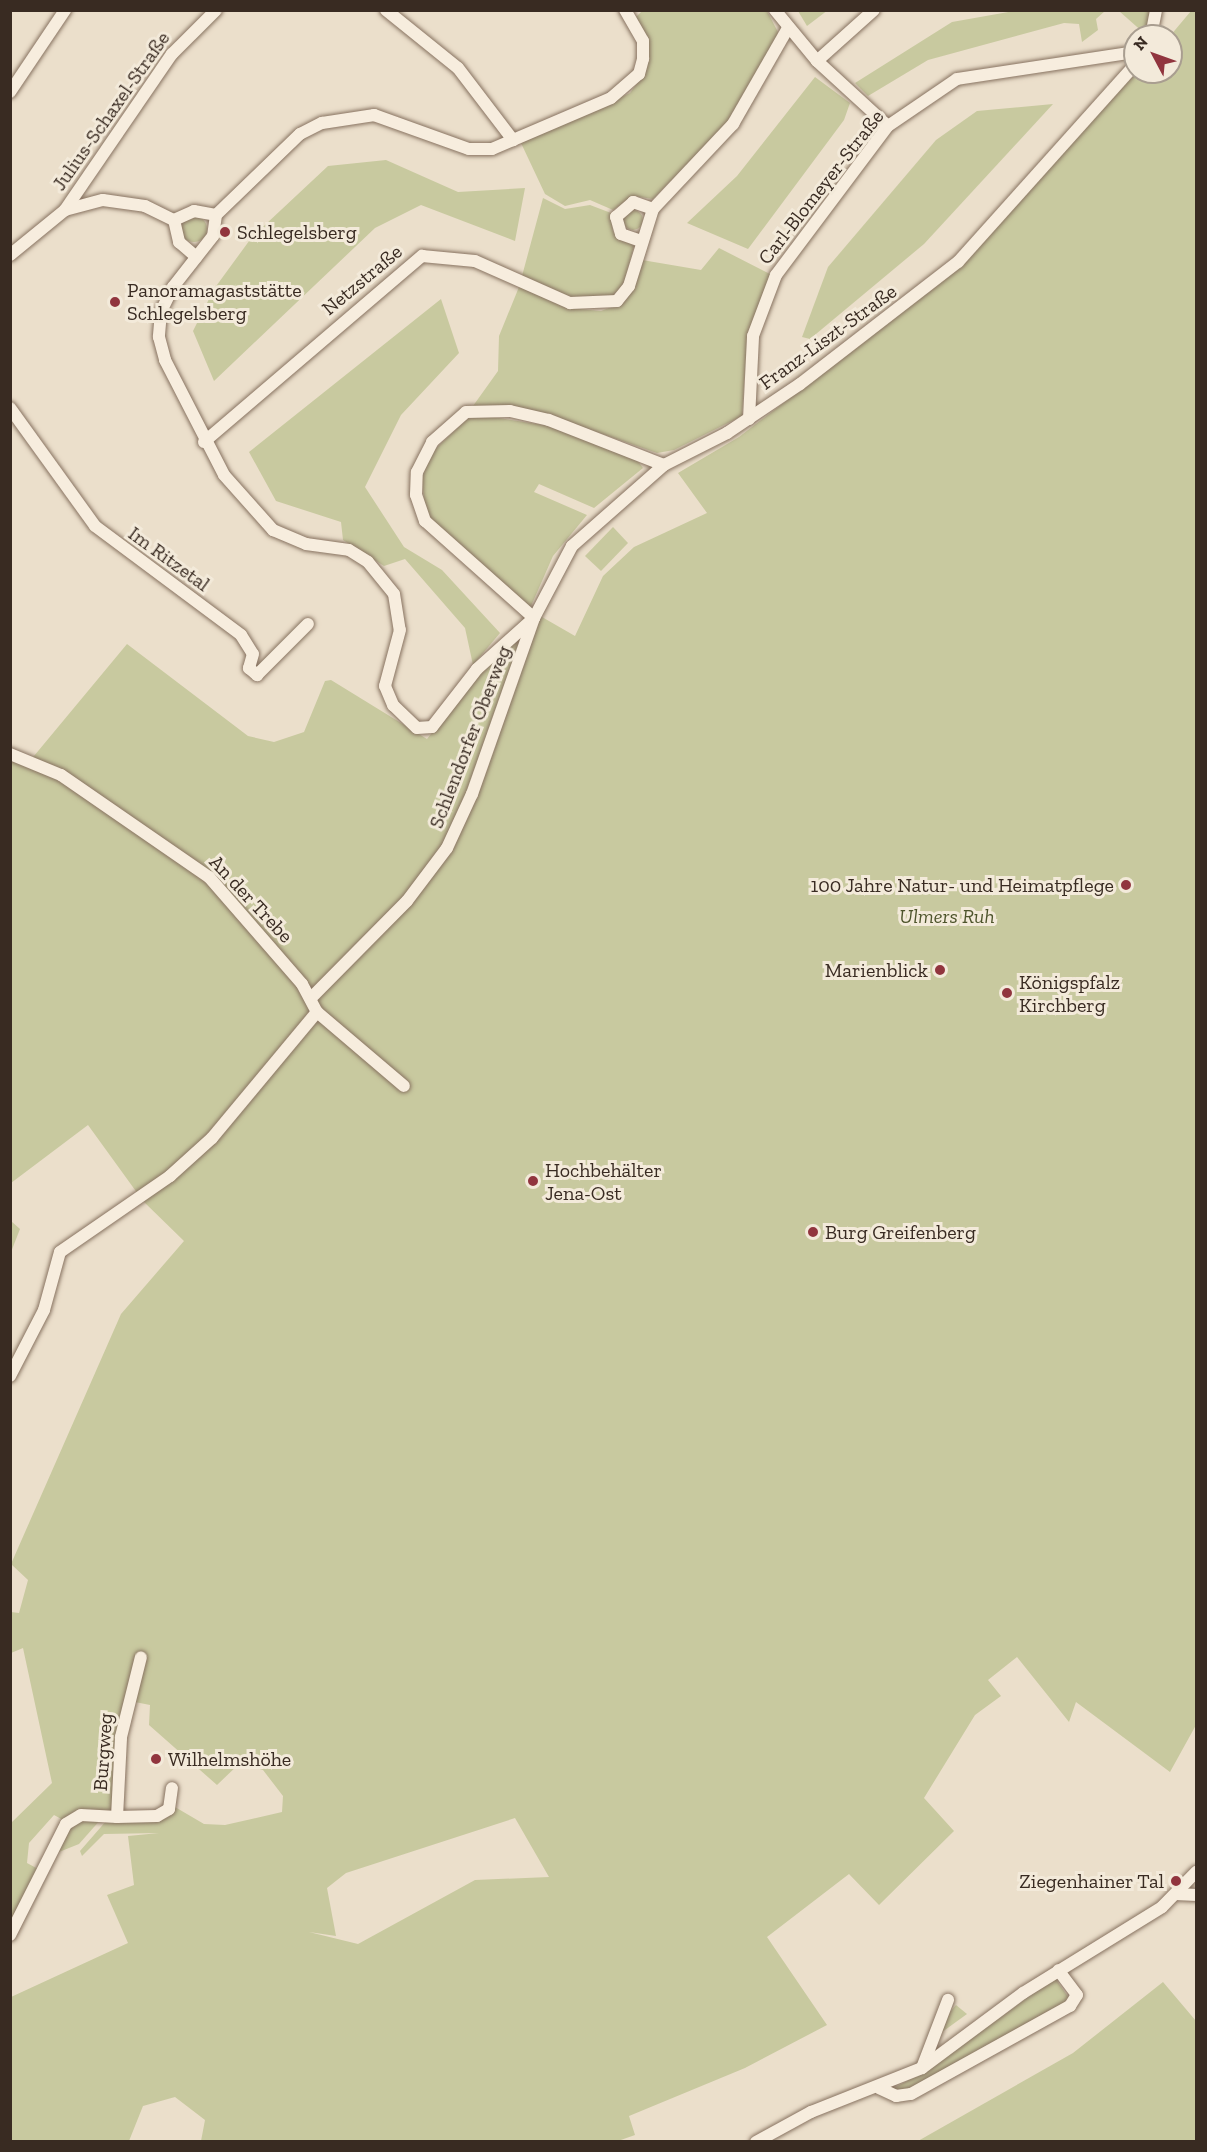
<!DOCTYPE html>
<meta charset="utf-8">
<style>
body{margin:0}
#map{position:relative;width:1207px;height:2152px;overflow:hidden;background:#ebdfcb;font-family:"Zilla Slab",serif}
div>[style]{position:absolute}
[style*='--x']{left:calc(var(--x)*1px);top:calc(var(--y)*1px);width:calc(var(--w)*1px);rotate:calc(var(--a)*1deg)}
.green>*{inset:0;background:#c8c99f}
.round{border-radius:50%}
.roads{filter:drop-shadow(0 0 2px #877260) drop-shadow(0 0 2px #877260)}
.street>*{height:12px;margin:-6px;padding:0 6px;transform-origin:6px;border-radius:6px;background:#f7edde}
.dots>*{width:16px;height:16px;translate:-50% -50%;box-sizing:border-box;border:3px solid #f3eada;border-radius:50%}
span{translate:-50% -50%;white-space:nowrap;text-align:center;line-height:1.15;-webkit-text-stroke:6px #f3eada;paint-order:stroke}
.street-label{font-size:20px;color:#392b22}
.poi-label{font-size:20px;color:#392b22}
.left{translate:0 -50%;text-align:left}
.right{translate:-100% -50%;text-align:right}
.park-label{font-size:20px;color:#4d542b;font-style:italic}
.frame{position:absolute;inset:0;border:12px solid #392b22;pointer-events:none}
.north{position:absolute;left:1123px;top:24px;width:60px;height:60px;box-sizing:border-box;background:#f3eada;border:2px solid #a99e90;border-radius:50%;rotate:311deg;font-size:16px;font-weight:700;line-height:24px;text-align:center;color:#392b22}
.north::after{content:'';display:block;margin:auto;width:21px;height:27px;background:#91353e;clip-path:polygon(50% 0,100% 100%,50% 72%,0 100%)}
</style>
<div id="map">
<div class="green">
<div style="clip-path:polygon(828px 10px,807px 26px,798px 11px,798px 10px)"></div>
<div style="clip-path:polygon(642px 11px,767px 11px,779px 34px,731px 119px,653px 199px,633px 196px,613px 210px,590px 200px,565px 206px,545px 194px,521px 143px,630px 93px,641px 78px,644px 31px,636px 17px)"></div>
<div style="clip-path:polygon(1014px 11px,1105px 11px,1096px 19px,1098px 30px,1082px 42px,1079px 24px,1064px 23px,928px 60px,868px 96px,855px 83px,952px 22px)"></div>
<div style="clip-path:polygon(1119px 11px,1150px 11px,1145px 34px)"></div>
<div style="clip-path:polygon(evenodd,1191px 11px,1196px 11px,1196px 1725px,1170px 1772px,1076px 1702px,1069px 1722px,1017px 1657px,988px 1680px,1001px 1696px,975px 1715px,924px 1798px,954px 1831px,879px 1905px,849px 1874px,767px 1937px,827px 2025px,745px 2068px,629px 2116px,635px 2135px,618px 2141px,201px 2141px,205px 2120px,175px 2097px,143px 2106px,129px 2141px,11px 2141px,11px 1997px,128px 1943px,107px 1895px,134px 1885px,128px 1836px,159px 1833px,104px 1834px,82px 1856px,80px 1851px,107px 1820px,175px 1807px,204px 1824px,225px 1825px,282px 1812px,283px 1796px,263px 1770px,240px 1763px,217px 1785px,149px 1725px,150px 1705px,125px 1700px,114px 1811px,65px 1821px,54px 1815px,29px 1843px,27px 1863px,40px 1870px,11px 1931px,11px 1823px,52px 1783px,23px 1648px,11px 1653px,11px 1612px,19px 1613px,28px 1580px,11px 1564px,121px 1314px,184px 1241px,143px 1201px,88px 1125px,11px 1183px,11px 754px,29px 762px,127px 644px,248px 736px,274px 742px,304px 732px,325px 681px,331px 680px,427px 739px,481px 670px,542px 617px,575px 636px,603px 576px,634px 547px,707px 513px,678px 473px,739px 437px,952px 274px,1137px 72px,1171px 72px,1170px 36px,1191px 11px,515px 1818px,549px 1877px,475px 1880px,358px 1944px,309px 1932px,336px 1936px,327px 1888px,346px 1873px,515px 1818px)"></div>
<div style="clip-path:polygon(815px 77px,850px 103px,844px 120px,748px 249px,687px 223px,737px 176px)"></div>
<div style="clip-path:polygon(1053px 104px,924px 244px,810px 339px,802px 337px,828px 267px,936px 140px,977px 111px)"></div>
<div style="clip-path:polygon(386px 160px,458px 192px,525px 188px,515px 241px,421px 205px,375px 228px,214px 381px,193px 331px,214px 289px,252px 237px,328px 166px)"></div>
<div style="clip-path:polygon(543px 198px,565px 209px,590px 205px,611px 213px,613px 232px,634px 246px,624px 283px,614px 296px,577px 300px,522px 276px)"></div>
<div class="round" style="left:623px;top:210px;width:20px;height:20px"></div>
<div class="round" style="left:181px;top:216px;width:26px;height:26px"></div>
<div style="clip-path:polygon(719px 248px,772px 275px,746px 355px,742px 416px,674px 450px,657px 453px,542px 413px,473px 406px,498px 371px,499px 336px,519px 287px,569px 308px,601px 311px,622px 303px,642px 260px,701px 270px)"></div>
<div style="clip-path:polygon(441px 299px,459px 353px,401px 415px,365px 487px,404px 547px,442px 570px,500px 633px,473px 665px,465px 628px,405px 559px,384px 566px,343px 540px,341px 522px,276px 501px,249px 452px)"></div>
<div style="clip-path:polygon(480px 415px,556px 427px,637px 460px,643px 468px,594px 508px,539px 484px,534px 492px,587px 515px,553px 556px,531px 606px,525px 607px,433px 525px,425px 508px,422px 479px,430px 454px,466px 420px)"></div>
<div style="clip-path:polygon(613px 527px,628px 543px,601px 571px,585px 556px)"></div>
<div style="clip-path:polygon(11px 1221px,20px 1229px,11px 1252px)"></div>
<div style="clip-path:polygon(102px 1818px,79px 1844px,59px 1852px,62px 1835px,75px 1821px)"></div>
<div style="clip-path:polygon(1055px 1978px,1071px 2001px,911px 2091px,890px 2090px,926px 2071px)"></div>
<div style="clip-path:polygon(1163px 1982px,1196px 2021px,1196px 2141px,918px 2141px,1073px 2053px)"></div>
<div style="clip-path:polygon(956px 2005px,967px 2014px,938px 2035px,943px 2020px)"></div>
</div>
<div class="roads">
<div class="street">
<div style="--x:386;--y:10;--w:92;--a:38.9"></div>
<div style="--x:458;--y:68;--w:91;--a:52.6"></div>
<div style="--x:775;--y:10;--w:66;--a:50.5"></div>
<div style="--x:817;--y:61;--w:96;--a:42.5"></div>
<div style="--x:1151;--y:36;--w:26;--a:-79"></div>
<div style="--x:817;--y:61;--w:76;--a:-41.8"></div>
<div style="--x:10;--y:92;--w:99;--a:-56.1"></div>
<div style="--x:65;--y:210;--w:189;--a:-55.6"></div>
<div style="--x:172;--y:54;--w:62;--a:-45"></div>
<div style="--x:216;--y:215;--w:21;--a:98"></div>
<div style="--x:213;--y:236;--w:65;--a:128.1"></div>
<div style="--x:173;--y:287;--w:28;--a:116"></div>
<div style="--x:161;--y:312;--w:25;--a:95"></div>
<div style="--x:159;--y:337;--w:24;--a:75"></div>
<div style="--x:165;--y:360;--w:129;--a:62.8"></div>
<div style="--x:224;--y:475;--w:74;--a:48.3"></div>
<div style="--x:273;--y:530;--w:36;--a:23"></div>
<div style="--x:306;--y:544;--w:43;--a:7.9"></div>
<div style="--x:349;--y:550;--w:22;--a:32"></div>
<div style="--x:368;--y:562;--w:41;--a:50.9"></div>
<div style="--x:394;--y:594;--w:36;--a:81"></div>
<div style="--x:400;--y:630;--w:58;--a:105"></div>
<div style="--x:385;--y:686;--w:21;--a:67"></div>
<div style="--x:393;--y:705;--w:33;--a:44"></div>
<div style="--x:417;--y:728;--w:15;--a:-4"></div>
<div style="--x:432;--y:727;--w:73;--a:-52.2"></div>
<div style="--x:477;--y:669;--w:76;--a:-41.8"></div>
<div style="--x:216;--y:215;--w:117;--a:-44"></div>
<div style="--x:300;--y:134;--w:25;--a:-27"></div>
<div style="--x:322;--y:123;--w:53;--a:-8.7"></div>
<div style="--x:374;--y:115;--w:101;--a:19.7"></div>
<div style="--x:469;--y:149;--w:23;--a:0"></div>
<div style="--x:492;--y:149;--w:129;--a:-23.2"></div>
<div style="--x:611;--y:98;--w:37;--a:-41"></div>
<div style="--x:639;--y:74;--w:16;--a:-75"></div>
<div style="--x:643;--y:59;--w:18;--a:-90"></div>
<div style="--x:643;--y:41;--w:36;--a:-120"></div>
<div style="--x:174;--y:220;--w:23;--a:77"></div>
<div style="--x:179;--y:242;--w:23;--a:41"></div>
<div style="--x:174;--y:220;--w:22;--a:-24"></div>
<div style="--x:194;--y:211;--w:22;--a:10"></div>
<div style="--x:641;--y:241;--w:21;--a:-161"></div>
<div style="--x:621;--y:234;--w:18;--a:-106"></div>
<div style="--x:616;--y:217;--w:23;--a:-41"></div>
<div style="--x:633;--y:202;--w:21;--a:19"></div>
<div style="--x:10;--y:255;--w:71;--a:-39.3"></div>
<div style="--x:65;--y:210;--w:39;--a:-15"></div>
<div style="--x:103;--y:200;--w:42;--a:8.1"></div>
<div style="--x:145;--y:206;--w:32;--a:26"></div>
<div style="--x:10;--y:408;--w:145;--a:54.2"></div>
<div style="--x:95;--y:526;--w:182;--a:36.7"></div>
<div style="--x:241;--y:635;--w:22;--a:58"></div>
<div style="--x:253;--y:654;--w:15;--a:106"></div>
<div style="--x:249;--y:668;--w:11;--a:41"></div>
<div style="--x:257;--y:675;--w:72;--a:-45"></div>
<div style="--x:749;--y:419;--w:83;--a:-87.2"></div>
<div style="--x:753;--y:336;--w:65;--a:-69.3"></div>
<div style="--x:776;--y:275;--w:186;--a:-53.1"></div>
<div style="--x:888;--y:126;--w:83;--a:-34.3"></div>
<div style="--x:957;--y:79;--w:180;--a:-8.6"></div>
<div style="--x:204;--y:442;--w:287;--a:-40.5"></div>
<div style="--x:422;--y:256;--w:53;--a:5.4"></div>
<div style="--x:475;--y:261;--w:104;--a:23.9"></div>
<div style="--x:570;--y:303;--w:47;--a:-2.4"></div>
<div style="--x:617;--y:301;--w:19;--a:-51"></div>
<div style="--x:629;--y:286;--w:81;--a:-72.7"></div>
<div style="--x:653;--y:209;--w:117;--a:-46.7"></div>
<div style="--x:733;--y:124;--w:111;--a:-60.2"></div>
<div style="--x:534;--y:618;--w:146;--a:-138.3"></div>
<div style="--x:425;--y:521;--w:28;--a:-109"></div>
<div style="--x:416;--y:495;--w:23;--a:-88"></div>
<div style="--x:417;--y:472;--w:34;--a:-63"></div>
<div style="--x:432;--y:442;--w:45;--a:-41.4"></div>
<div style="--x:466;--y:412;--w:44;--a:-1.3"></div>
<div style="--x:510;--y:411;--w:40;--a:13"></div>
<div style="--x:549;--y:420;--w:123;--a:21.4"></div>
<div style="--x:10;--y:754;--w:55;--a:22.4"></div>
<div style="--x:61;--y:775;--w:180;--a:34.6"></div>
<div style="--x:209;--y:877;--w:142;--a:49"></div>
<div style="--x:302;--y:984;--w:32;--a:62"></div>
<div style="--x:317;--y:1012;--w:114;--a:40.4"></div>
<div style="--x:312;--y:997;--w:135;--a:-45.3"></div>
<div style="--x:407;--y:901;--w:66;--a:-53"></div>
<div style="--x:447;--y:848;--w:60;--a:-65.2"></div>
<div style="--x:472;--y:794;--w:187;--a:-70.6"></div>
<div style="--x:534;--y:618;--w:81;--a:-62.2"></div>
<div style="--x:572;--y:546;--w:123;--a:-41.4"></div>
<div style="--x:664;--y:465;--w:71;--a:-26.9"></div>
<div style="--x:727;--y:433;--w:88;--a:-33.9"></div>
<div style="--x:800;--y:384;--w:200;--a:-37.7"></div>
<div style="--x:958;--y:262;--w:265;--a:-48.1"></div>
<div style="--x:10;--y:1376;--w:74;--a:-62.7"></div>
<div style="--x:44;--y:1310;--w:60;--a:-74.6"></div>
<div style="--x:60;--y:1252;--w:134;--a:-34.6"></div>
<div style="--x:170;--y:1176;--w:57;--a:-42.1"></div>
<div style="--x:212;--y:1138;--w:164;--a:-50.2"></div>
<div style="--x:117;--y:1817;--w:40;--a:-1.4"></div>
<div style="--x:157;--y:1816;--w:14;--a:-30"></div>
<div style="--x:169;--y:1809;--w:21;--a:-82"></div>
<div style="--x:1176;--y:1894;--w:20;--a:3"></div>
<div style="--x:10;--y:1935;--w:124;--a:-63.2"></div>
<div style="--x:66;--y:1824;--w:17;--a:-31"></div>
<div style="--x:81;--y:1815;--w:36;--a:3"></div>
<div style="--x:117;--y:1817;--w:80;--a:-87.1"></div>
<div style="--x:121;--y:1737;--w:82;--a:-76"></div>
<div style="--x:922;--y:2068;--w:73;--a:-69.1"></div>
<div style="--x:879;--y:2088;--w:19;--a:25"></div>
<div style="--x:896;--y:2096;--w:15;--a:-8"></div>
<div style="--x:911;--y:2094;--w:182;--a:-29"></div>
<div style="--x:1070;--y:2006;--w:13;--a:-58"></div>
<div style="--x:1077;--y:1995;--w:31;--a:-127"></div>
<div style="--x:756;--y:2142;--w:63;--a:-28.6"></div>
<div style="--x:811;--y:2112;--w:119;--a:-21.6"></div>
<div style="--x:922;--y:2068;--w:126;--a:-36.6"></div>
<div style="--x:1023;--y:1993;--w:163;--a:-31.7"></div>
<div style="--x:1162;--y:1907;--w:49;--a:-45.8"></div>
</div>
</div>
<div class="dots">
<div style="left:225px;top:232px;background:#91353e"></div>
<div style="left:115px;top:302px;background:#91353e"></div>
<div style="left:1126px;top:885px;background:#91353e"></div>
<div style="left:940px;top:970px;background:#91353e"></div>
<div style="left:1007px;top:993px;background:#91353e"></div>
<div style="left:533px;top:1181px;background:#91353e"></div>
<div style="left:813px;top:1232px;background:#91353e"></div>
<div style="left:156px;top:1759px;background:#91353e"></div>
<div style="left:1176px;top:1881px;background:#91353e"></div>
</div>
<div class="street-label">
<span style="left:111px;top:111px;rotate:-55deg">Julius-Schaxel-Straße</span>
<span style="left:821px;top:187px;rotate:-52deg">Carl-Blomeyer-Straße</span>
<span style="left:362px;top:280px;rotate:-40deg">Netzstraße</span>
<span style="left:828px;top:337px;rotate:-36deg">Franz-Liszt-Straße</span>
<span style="left:169px;top:559px;rotate:36deg">Im Ritzetal</span>
<span style="left:470px;top:737px;rotate:-69deg">Schlendorfer Oberweg</span>
<span style="left:251px;top:899px;rotate:47deg">An der Trebe</span>
<span style="left:103px;top:1752px;rotate:-86deg">Burgweg</span>
</div>
<div class="poi-label">
<span class="left" style="left:237px;top:232px">Schlegelsberg</span>
<span class="left" style="left:127px;top:302px">Panoramagaststätte<br>Schlegelsberg</span>
<span class="right" style="left:1114px;top:885px">100 Jahre Natur- und Heimatpflege</span>
<span class="right" style="left:928px;top:970px">Marienblick</span>
<span class="left" style="left:1019px;top:994px">Königspfalz<br>Kirchberg</span>
<span class="left" style="left:545px;top:1182px">Hochbehälter<br>Jena-Ost</span>
<span class="left" style="left:825px;top:1232px">Burg Greifenberg</span>
<span class="left" style="left:168px;top:1759px">Wilhelmshöhe</span>
<span class="right" style="left:1164px;top:1881px">Ziegenhainer Tal</span>
</div>
<div class="park-label">
<span style="left:947px;top:916px">Ulmers Ruh</span>
</div>
<div class="frame"></div>
<div class="north">N</div>
</div>
